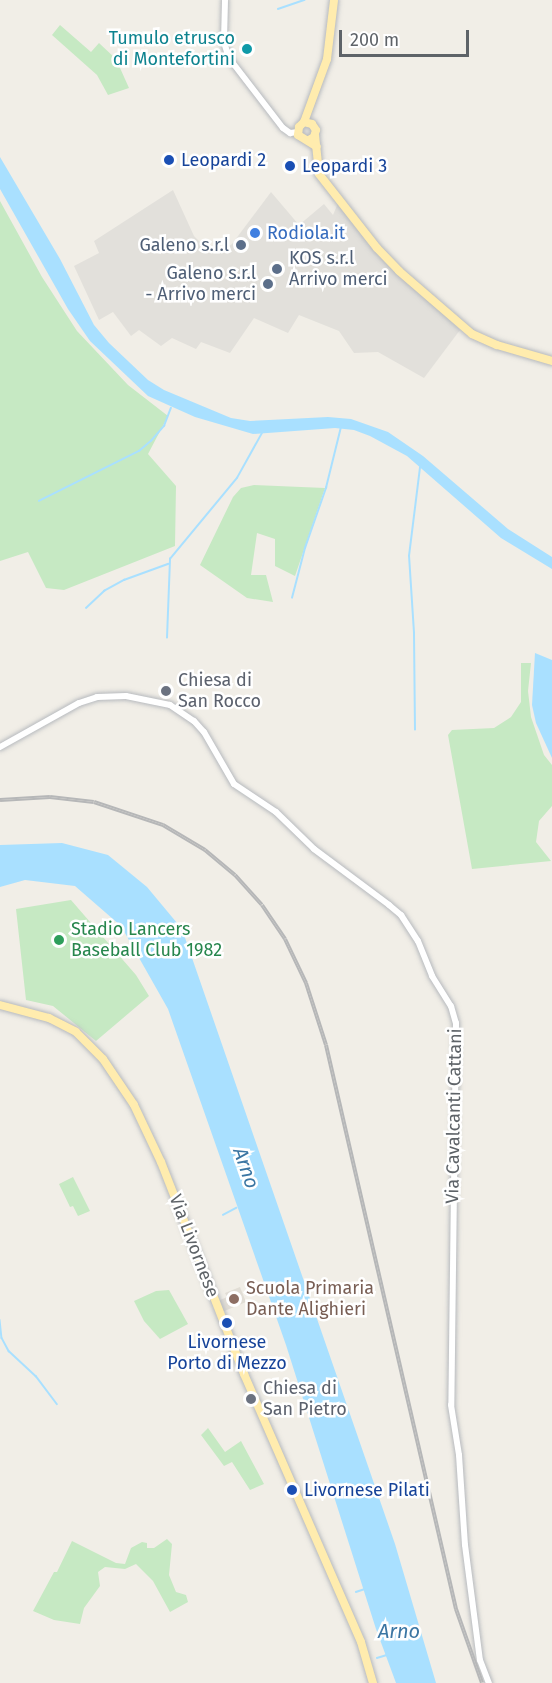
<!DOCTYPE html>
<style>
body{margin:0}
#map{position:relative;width:552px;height:1683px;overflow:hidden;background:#f1eee7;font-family:"Fira Sans",sans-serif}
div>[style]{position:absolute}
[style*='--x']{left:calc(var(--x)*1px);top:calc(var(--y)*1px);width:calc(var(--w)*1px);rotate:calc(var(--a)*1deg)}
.industrial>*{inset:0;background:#e2e0db}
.education>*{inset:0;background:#e1ddd5}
.green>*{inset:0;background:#c6e9c3}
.water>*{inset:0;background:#a9e0ff}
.stream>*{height:1.5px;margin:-0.75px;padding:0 0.75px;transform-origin:0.75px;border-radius:0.75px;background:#a9e0ff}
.roads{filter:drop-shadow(0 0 2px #b7babe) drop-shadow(0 0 2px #b7babe)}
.minor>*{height:6px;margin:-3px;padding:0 3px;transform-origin:3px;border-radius:3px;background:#fff}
.major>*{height:8px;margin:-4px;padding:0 4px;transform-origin:4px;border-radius:4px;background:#ffecae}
.rail>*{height:4px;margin-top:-2px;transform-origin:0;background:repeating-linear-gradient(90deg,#fff 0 4.5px,#b6b7b8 0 9px);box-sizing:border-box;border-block:2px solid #b6b7b8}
.dots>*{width:16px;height:16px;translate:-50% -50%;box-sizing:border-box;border:3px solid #fff;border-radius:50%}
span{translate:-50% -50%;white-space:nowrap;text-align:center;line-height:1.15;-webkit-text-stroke:5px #fff;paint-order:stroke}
.culture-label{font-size:18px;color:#0d838f}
.right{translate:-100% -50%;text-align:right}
.transit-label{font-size:18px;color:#164399}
.left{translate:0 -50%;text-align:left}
.shop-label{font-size:18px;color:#366cbe}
.service-label{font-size:18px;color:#4e5e75}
.worship-label{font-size:18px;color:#5b616d}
.leisure-label{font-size:18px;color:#27864d}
.street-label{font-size:18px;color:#5e6368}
.education-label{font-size:18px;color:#785e54}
.water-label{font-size:20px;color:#3b76a3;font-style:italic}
.scale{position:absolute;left:339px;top:30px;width:130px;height:27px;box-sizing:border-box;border:3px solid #5e6368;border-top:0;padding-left:8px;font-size:18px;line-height:21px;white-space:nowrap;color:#5e6368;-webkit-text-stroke:4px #fff;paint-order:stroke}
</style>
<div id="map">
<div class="industrial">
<div style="clip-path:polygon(173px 190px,194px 236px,208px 250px,222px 251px,232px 244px,271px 192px,299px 225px,324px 204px,333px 215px,338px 203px,367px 242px,460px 330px,424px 378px,378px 352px,354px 353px,339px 331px,299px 315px,288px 333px,254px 318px,230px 353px,201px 342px,196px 349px,172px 338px,161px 346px,139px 330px,131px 336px,113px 312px,99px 320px,74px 266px,99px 253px,94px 241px)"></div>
</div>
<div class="education">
<div style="clip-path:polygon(240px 1287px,246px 1302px,222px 1312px,218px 1301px,227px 1297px,225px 1293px)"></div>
</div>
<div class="green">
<div style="clip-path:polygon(60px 25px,91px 52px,99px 43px,116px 59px,129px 88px,108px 95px,97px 75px,52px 35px)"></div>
<div style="clip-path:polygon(0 201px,42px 277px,77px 331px,128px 385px,168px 416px,148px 454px,176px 486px,175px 546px,64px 590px,46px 588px,28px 552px,0 561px)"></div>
<div style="clip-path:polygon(254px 485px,325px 488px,295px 576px,275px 566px,275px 539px,257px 533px,251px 575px,266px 575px,273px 602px,247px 598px,200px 565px,233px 497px,241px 488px)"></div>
<div style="clip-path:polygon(521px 663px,531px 663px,528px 691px,531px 717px,544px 755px,552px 765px,552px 806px,539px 821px,536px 842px,551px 861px,472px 869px,448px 735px,452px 730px,494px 728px,511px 717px,521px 702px)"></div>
<div style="clip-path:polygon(71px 900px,136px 975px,149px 996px,96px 1041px,53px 1006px,26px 1000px,16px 909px)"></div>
<div style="clip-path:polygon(73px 1177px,90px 1211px,78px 1216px,73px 1206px,70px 1207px,59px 1184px)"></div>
<div style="clip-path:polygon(169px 1290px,188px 1324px,160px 1339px,144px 1321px,134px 1301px,156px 1291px)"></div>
<div style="clip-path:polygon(208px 1428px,225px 1452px,241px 1441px,264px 1484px,250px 1490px,232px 1462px,224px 1466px,201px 1435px)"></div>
<div style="clip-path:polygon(167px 1539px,172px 1544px,169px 1575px,176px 1592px,186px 1595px,188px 1602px,170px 1612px,153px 1581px,136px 1564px,125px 1569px,105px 1567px,98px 1572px,100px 1586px,84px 1608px,80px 1624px,54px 1620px,33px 1611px,54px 1572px,57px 1572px,72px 1541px,116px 1563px,125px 1564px,131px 1548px,142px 1542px,147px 1543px,147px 1548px,154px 1548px)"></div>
</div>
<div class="water">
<div style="clip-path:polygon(0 157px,60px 259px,94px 325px,109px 343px,148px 380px,164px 390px,231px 418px,250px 421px,328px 417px,351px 419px,388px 432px,423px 456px,508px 529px,552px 557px,552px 569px,501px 538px,407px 456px,370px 436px,354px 430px,335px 428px,253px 434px,195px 417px,148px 396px,90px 341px,68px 309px,0 189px)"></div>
<div style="clip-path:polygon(535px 653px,552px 660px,552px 758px,536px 723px,532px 705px)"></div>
<div style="clip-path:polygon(62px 843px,108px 855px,147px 887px,182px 929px,395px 1544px,436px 1683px,396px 1683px,376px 1629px,286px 1345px,168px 1009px,121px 926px,75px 886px,25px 880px,0 887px,0 845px)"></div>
</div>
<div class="stream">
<div style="--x:278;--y:9;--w:28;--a:-19"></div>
<div style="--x:39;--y:501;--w:112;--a:-26.6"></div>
<div style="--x:139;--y:451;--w:16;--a:-40"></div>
<div style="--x:151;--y:441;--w:20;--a:-49"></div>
<div style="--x:164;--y:426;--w:19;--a:-69"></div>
<div style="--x:292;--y:598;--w:52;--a:-75.4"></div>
<div style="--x:305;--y:548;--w:64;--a:-70.7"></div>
<div style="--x:326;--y:488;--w:63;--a:-76.2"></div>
<div style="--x:86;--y:608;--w:25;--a:-43"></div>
<div style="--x:104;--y:591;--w:23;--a:-29"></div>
<div style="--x:124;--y:580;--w:47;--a:-20"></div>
<div style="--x:167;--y:638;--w:79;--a:-87.8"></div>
<div style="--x:170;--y:559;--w:105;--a:-50.4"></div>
<div style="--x:237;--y:478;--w:51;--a:-60.9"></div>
<div style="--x:415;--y:730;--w:97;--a:-90.6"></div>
<div style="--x:414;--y:633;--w:77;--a:-93.7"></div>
<div style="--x:409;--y:556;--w:89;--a:-82.9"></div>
<div style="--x:223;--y:1215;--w:15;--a:-28"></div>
<div style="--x:0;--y:1320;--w:18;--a:84"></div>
<div style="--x:2;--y:1338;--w:15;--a:62"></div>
<div style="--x:9;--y:1351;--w:37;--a:43"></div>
<div style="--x:36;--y:1376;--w:35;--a:53"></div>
<div style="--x:356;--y:1592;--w:9;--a:-18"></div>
<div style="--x:377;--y:1658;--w:10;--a:-17"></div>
</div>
<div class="roads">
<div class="minor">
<div style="--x:225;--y:0;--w:42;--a:91.4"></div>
<div style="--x:224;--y:42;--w:17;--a:73"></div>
<div style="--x:229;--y:58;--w:88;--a:52.4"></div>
<div style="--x:283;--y:128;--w:9;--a:36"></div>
<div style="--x:290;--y:133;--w:8;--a:-7"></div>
<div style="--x:0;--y:747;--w:90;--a:-29.1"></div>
<div style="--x:79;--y:703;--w:19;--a:-18"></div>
<div style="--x:97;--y:697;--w:29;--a:-2"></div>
<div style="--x:126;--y:696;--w:45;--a:11.6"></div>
<div style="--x:170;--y:705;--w:29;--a:34"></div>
<div style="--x:194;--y:721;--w:15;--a:48"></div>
<div style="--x:204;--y:732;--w:60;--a:60"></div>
<div style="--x:234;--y:784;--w:50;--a:33.7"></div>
<div style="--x:276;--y:812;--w:53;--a:44.2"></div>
<div style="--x:314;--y:849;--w:94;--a:36.7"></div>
<div style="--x:389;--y:905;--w:16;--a:40"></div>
<div style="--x:401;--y:915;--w:31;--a:57"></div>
<div style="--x:418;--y:941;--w:38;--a:68"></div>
<div style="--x:432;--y:976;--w:36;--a:58"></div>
<div style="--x:451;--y:1006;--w:18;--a:74"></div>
<div style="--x:456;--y:1023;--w:382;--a:90.7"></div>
<div style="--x:451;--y:1405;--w:51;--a:80.9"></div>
<div style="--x:459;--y:1455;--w:90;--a:86.2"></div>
<div style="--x:465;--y:1545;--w:116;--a:82.6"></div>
<div style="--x:480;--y:1660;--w:25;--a:69"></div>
</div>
<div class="major">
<div style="--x:304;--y:122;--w:67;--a:-69.9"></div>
<div style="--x:327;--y:59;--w:59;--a:-83.2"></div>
<div style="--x:315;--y:135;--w:39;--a:84"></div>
<div style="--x:319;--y:174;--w:94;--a:51.9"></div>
<div style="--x:377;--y:248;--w:32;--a:46"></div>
<div style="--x:399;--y:271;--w:96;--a:40.8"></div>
<div style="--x:472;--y:334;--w:27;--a:24"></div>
<div style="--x:497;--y:345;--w:57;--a:16.2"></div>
<div style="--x:309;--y:140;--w:6;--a:-31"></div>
<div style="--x:314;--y:137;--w:7;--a:-74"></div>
<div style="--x:316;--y:130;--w:7;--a:-124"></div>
<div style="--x:312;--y:124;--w:8;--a:-166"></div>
<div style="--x:304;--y:122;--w:7;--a:135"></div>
<div style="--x:299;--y:127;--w:8;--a:97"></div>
<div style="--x:298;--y:135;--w:22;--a:32"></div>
<div style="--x:0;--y:1005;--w:51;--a:14.9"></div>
<div style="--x:49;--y:1018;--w:30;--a:27"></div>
<div style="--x:76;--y:1032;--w:38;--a:45"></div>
<div style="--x:103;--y:1059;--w:55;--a:56"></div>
<div style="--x:134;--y:1105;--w:63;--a:64.7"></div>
<div style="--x:161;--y:1162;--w:228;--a:68.6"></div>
<div style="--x:244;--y:1374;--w:292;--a:66.4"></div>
<div style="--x:361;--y:1642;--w:43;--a:73.7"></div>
</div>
</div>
<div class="rail">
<div style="--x:0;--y:800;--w:50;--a:-3.4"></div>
<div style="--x:50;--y:797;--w:44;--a:6.5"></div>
<div style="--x:94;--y:802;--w:73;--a:18.4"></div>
<div style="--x:163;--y:825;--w:49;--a:30.8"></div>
<div style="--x:205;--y:850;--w:39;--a:40"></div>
<div style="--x:235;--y:875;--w:40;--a:48"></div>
<div style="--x:262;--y:905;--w:41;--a:55.9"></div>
<div style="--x:285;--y:939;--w:49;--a:64.5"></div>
<div style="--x:306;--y:983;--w:65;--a:72.1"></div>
<div style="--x:326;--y:1045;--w:579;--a:77.02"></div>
<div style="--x:456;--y:1609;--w:78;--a:70.6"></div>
</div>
<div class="dots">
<div style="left:247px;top:49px;background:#0f9aa8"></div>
<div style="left:169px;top:160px;background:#1a4fb4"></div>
<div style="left:290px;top:166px;background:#1a4fb4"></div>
<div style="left:255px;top:233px;background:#3f7fe0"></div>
<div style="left:241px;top:245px;background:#5c6f8a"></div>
<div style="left:277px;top:269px;background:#5c6f8a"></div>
<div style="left:268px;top:284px;background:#5c6f8a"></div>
<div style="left:166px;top:691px;background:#6b7280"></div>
<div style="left:59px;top:940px;background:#2e9e5b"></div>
<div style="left:234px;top:1299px;background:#8d6e63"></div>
<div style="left:227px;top:1323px;background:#1a4fb4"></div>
<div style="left:251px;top:1399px;background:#6b7280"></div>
<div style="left:292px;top:1490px;background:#1a4fb4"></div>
</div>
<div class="culture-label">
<span class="right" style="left:235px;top:49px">Tumulo etrusco<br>di Montefortini</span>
</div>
<div class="transit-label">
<span class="left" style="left:181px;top:160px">Leopardi 2</span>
<span class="left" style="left:302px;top:166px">Leopardi 3</span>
<span style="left:227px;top:1353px">Livornese<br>Porto di Mezzo</span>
<span class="left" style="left:304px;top:1490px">Livornese Pilati</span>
</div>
<div class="shop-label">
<span class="left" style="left:267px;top:233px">Rodiola.it</span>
</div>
<div class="service-label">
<span class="right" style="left:229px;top:245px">Galeno s.r.l</span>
<span class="left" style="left:289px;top:269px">KOS s.r.l<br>Arrivo merci</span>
<span class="right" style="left:256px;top:284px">Galeno s.r.l<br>- Arrivo merci</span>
</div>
<div class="worship-label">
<span class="left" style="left:178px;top:691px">Chiesa di<br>San Rocco</span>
<span class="left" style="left:263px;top:1399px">Chiesa di<br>San Pietro</span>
</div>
<div class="leisure-label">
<span class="left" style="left:71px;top:940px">Stadio Lancers<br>Baseball Club 1982</span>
</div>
<div class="street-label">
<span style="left:454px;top:1116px;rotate:-89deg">Via Cavalcanti Cattani</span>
<span style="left:194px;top:1246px;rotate:69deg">Via Livornese</span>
</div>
<div class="education-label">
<span class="left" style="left:246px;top:1299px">Scuola Primaria<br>Dante Alighieri</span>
</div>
<div class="water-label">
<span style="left:246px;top:1168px;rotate:71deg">Arno</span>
<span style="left:399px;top:1631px">Arno</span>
</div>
<div class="scale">200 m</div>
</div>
